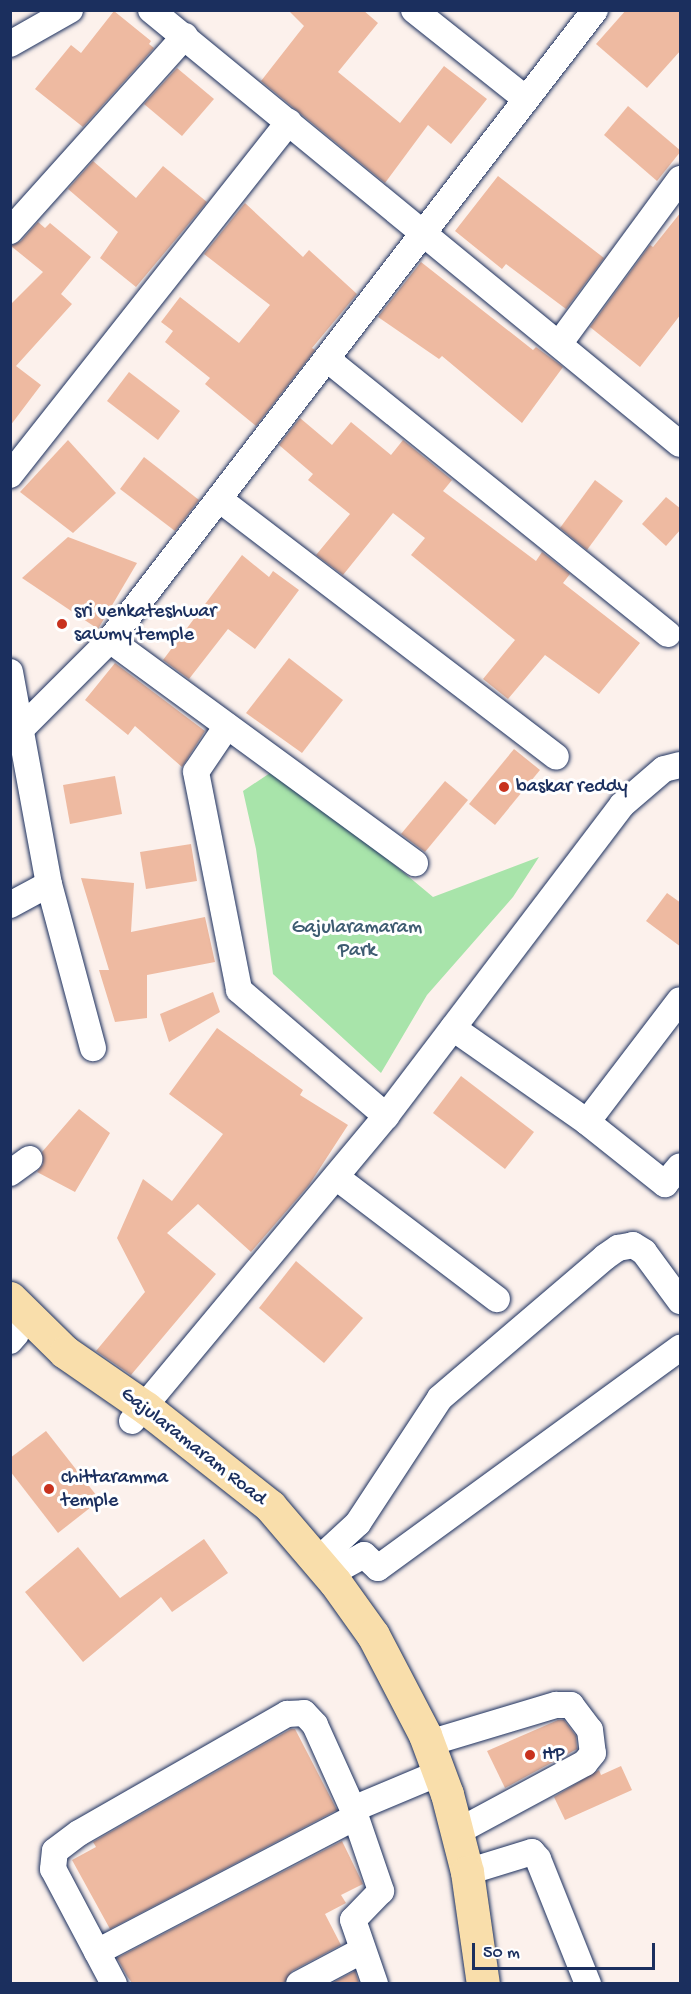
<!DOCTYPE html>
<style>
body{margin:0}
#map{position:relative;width:691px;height:1994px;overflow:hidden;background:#fcf1ec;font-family:"Gochi Hand",sans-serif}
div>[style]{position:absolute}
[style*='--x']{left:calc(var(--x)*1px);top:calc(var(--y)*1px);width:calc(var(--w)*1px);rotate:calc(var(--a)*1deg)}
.green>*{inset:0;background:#a8e4aa}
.building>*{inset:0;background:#eebaa1}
.roads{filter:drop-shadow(0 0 2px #1b2f5e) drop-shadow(0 0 2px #1b2f5e)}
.minor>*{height:26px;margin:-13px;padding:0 13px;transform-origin:13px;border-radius:13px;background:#fff}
.major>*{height:33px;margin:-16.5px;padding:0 16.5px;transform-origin:16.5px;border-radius:16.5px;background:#f9deab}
.dots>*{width:16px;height:16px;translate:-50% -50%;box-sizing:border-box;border:3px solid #fff;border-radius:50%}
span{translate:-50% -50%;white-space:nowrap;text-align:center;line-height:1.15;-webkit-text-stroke:6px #fff;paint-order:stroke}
.poi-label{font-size:20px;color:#1b2f5e}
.left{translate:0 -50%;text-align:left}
.park-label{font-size:20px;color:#3e5c71}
.street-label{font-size:20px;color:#1b2f5e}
.frame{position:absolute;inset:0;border:12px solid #1b2f5e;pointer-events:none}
.scale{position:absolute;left:472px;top:1943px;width:183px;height:27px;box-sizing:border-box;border:3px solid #1b2f5e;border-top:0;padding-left:8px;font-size:18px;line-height:21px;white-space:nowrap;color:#1b2f5e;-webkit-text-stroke:4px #fff;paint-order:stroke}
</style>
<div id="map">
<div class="green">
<div style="clip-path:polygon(270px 773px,324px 806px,433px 897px,539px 857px,513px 897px,427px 995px,381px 1073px,273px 974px,256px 849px,243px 791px)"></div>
</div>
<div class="building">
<div style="clip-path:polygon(288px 10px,363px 10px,378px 23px,338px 72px,400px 123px,444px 66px,487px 99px,451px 144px,428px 125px,385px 183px,261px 81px,304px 26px)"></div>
<div style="clip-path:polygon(626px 10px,681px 10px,681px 50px,647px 88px,596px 44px)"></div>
<div style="clip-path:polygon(114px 11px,151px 41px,149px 44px,154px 48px,83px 127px,35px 89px,71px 45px,81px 53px)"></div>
<div style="clip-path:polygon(177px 68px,214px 99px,182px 136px,144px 104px)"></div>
<div style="clip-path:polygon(628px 106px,681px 151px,657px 181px,604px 135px)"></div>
<div style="clip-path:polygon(93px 161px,136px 198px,163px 166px,207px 202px,136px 287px,100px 258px,118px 232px,68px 189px)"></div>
<div style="clip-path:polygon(498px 176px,604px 258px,566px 309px,506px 264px,502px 269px,455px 231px)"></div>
<div style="clip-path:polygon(245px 203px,303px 257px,309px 250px,357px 294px,312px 348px,315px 350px,256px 426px,205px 384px,210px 378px,165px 342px,173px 331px,161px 322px,180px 297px,239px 343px,270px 305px,204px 254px)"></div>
<div style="clip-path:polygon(681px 212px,681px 314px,640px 367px,590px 327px,650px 245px,653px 247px)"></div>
<div style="clip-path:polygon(38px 222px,45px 228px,50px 223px,91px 257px,61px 294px,72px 304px,16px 366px,41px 385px,10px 426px,10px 305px,43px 272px,11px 246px,21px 241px)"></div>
<div style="clip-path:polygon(421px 262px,533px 350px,536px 347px,563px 367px,522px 423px,442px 356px,439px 359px,378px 317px)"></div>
<div style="clip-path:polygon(129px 372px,180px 411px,158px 440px,107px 401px)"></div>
<div style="clip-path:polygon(300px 418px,332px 445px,351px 422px,391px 455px,403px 440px,452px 480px,443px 491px,536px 561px,542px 552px,570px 574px,563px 583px,640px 643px,599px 694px,545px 655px,508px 699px,483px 679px,515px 640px,411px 555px,425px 538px,393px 513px,343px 575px,316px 555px,350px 514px,308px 480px,313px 474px,279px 445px)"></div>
<div style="clip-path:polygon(68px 440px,116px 493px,73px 533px,20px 492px)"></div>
<div style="clip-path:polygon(144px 457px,199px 500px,175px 531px,120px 489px)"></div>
<div style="clip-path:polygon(595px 480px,623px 501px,587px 550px,560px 528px)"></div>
<div style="clip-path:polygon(666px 497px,681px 509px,681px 529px,666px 546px,642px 524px)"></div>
<div style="clip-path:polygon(68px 537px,137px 563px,98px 629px,22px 578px)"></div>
<div style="clip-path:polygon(242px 555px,269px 577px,273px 571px,299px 590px,255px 649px,228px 629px,189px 679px,163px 660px)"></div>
<div style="clip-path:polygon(289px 658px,343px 700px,302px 753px,246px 713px)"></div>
<div style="clip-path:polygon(115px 663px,205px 731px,182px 767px,135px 726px,128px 735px,85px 700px)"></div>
<div style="clip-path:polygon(514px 749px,540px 770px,495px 825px,469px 804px)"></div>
<div style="clip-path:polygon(115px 776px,122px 814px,70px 824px,63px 785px)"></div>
<div style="clip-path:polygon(445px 781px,468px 800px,425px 852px,401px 834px)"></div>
<div style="clip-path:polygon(191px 844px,197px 881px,146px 889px,140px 852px)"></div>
<div style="clip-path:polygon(81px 878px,134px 883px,131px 932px,205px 917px,215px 962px,147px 975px,147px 1018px,115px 1022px,99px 970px,109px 970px)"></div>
<div style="clip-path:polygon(667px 893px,681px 903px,681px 947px,646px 921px)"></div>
<div style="clip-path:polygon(213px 992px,220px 1012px,169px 1042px,160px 1014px)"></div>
<div style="clip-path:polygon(217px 1028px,303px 1090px,300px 1095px,348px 1125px,309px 1185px,251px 1252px,198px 1204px,167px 1233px,216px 1274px,131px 1375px,96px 1351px,145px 1292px,117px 1238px,143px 1179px,172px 1201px,223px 1134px,169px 1094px)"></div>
<div style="clip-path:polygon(461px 1076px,534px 1132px,505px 1169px,433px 1113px)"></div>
<div style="clip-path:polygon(79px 1109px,110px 1133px,75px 1192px,37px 1172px,43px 1164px,42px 1152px)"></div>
<div style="clip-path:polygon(296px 1261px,363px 1318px,324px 1363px,259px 1308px)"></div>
<div style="clip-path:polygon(46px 1431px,100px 1500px,58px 1533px,10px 1471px,10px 1458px)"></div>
<div style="clip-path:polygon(204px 1539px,228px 1573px,172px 1612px,161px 1597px,83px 1662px,25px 1592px,78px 1547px,120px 1598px)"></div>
<div style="clip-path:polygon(558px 1720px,564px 1720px,576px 1736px,577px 1749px,505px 1788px,487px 1751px)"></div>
<div style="clip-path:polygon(291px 1729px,295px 1729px,337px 1810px,110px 1929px,72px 1860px,96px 1847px,93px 1842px)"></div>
<div style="clip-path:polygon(621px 1766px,632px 1790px,565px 1820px,554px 1797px,599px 1770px,601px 1775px)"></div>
<div style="clip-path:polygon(342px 1841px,363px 1884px,341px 1895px,346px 1903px,325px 1914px,341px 1945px,292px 1971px,284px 1983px,132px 1983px,127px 1976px,117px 1958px)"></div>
<div style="clip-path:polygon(355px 1971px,359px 1983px,332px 1983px)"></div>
</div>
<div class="roads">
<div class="minor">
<div style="--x:151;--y:10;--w:684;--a:39.37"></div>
<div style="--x:414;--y:10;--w:143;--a:38.5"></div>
<div style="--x:10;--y:44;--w:69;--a:-29.5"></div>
<div style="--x:10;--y:231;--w:262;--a:-48.1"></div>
<div style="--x:559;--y:344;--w:205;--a:-53.7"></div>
<div style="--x:327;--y:359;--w:438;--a:38.9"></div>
<div style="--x:10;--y:475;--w:450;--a:-51.7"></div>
<div style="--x:219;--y:499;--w:424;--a:37.4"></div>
<div style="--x:110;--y:640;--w:378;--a:36.2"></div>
<div style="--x:10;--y:672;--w:216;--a:79.6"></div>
<div style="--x:49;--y:884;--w:170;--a:75"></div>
<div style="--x:227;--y:726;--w:55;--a:124"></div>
<div style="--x:196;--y:772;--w:222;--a:78.8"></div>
<div style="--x:239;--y:990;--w:194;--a:40.6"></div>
<div style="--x:10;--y:734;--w:12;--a:-24"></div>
<div style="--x:21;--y:729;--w:126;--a:-45"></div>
<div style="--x:110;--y:640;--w:795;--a:-52.41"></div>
<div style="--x:10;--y:905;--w:44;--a:-28.3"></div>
<div style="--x:453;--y:1028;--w:164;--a:35"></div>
<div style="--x:587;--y:1122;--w:100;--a:38.5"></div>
<div style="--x:665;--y:1184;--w:23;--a:-50"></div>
<div style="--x:587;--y:1122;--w:153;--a:-52.7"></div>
<div style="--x:10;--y:1173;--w:24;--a:-36"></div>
<div style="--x:336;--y:1177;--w:202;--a:37.2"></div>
<div style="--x:10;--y:1341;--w:9;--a:-49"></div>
<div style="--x:132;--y:1421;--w:397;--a:-50.2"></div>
<div style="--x:386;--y:1116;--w:390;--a:-52.8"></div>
<div style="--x:622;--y:805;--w:55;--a:-40.6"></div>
<div style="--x:664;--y:769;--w:16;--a:-14"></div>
<div style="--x:317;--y:1561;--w:56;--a:-42.8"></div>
<div style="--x:358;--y:1523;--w:149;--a:-56.7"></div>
<div style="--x:440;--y:1398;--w:217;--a:-40.5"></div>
<div style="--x:605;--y:1257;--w:16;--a:-35"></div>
<div style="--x:618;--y:1248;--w:15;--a:-11"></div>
<div style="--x:633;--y:1245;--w:13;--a:32"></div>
<div style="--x:644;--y:1252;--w:61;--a:53.7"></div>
<div style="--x:328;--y:1575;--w:41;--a:-29.1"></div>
<div style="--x:364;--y:1555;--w:19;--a:43"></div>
<div style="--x:378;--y:1568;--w:374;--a:-36.1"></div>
<div style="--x:429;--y:1743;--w:133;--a:-16.7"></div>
<div style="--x:556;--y:1705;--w:15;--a:0"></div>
<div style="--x:571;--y:1705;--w:31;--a:53"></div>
<div style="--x:590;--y:1730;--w:23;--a:83"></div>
<div style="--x:593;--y:1753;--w:13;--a:129"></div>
<div style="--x:585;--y:1763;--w:145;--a:151.7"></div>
<div style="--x:353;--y:1809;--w:93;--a:-22.7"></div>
<div style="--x:467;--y:1872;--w:68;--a:-17.1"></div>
<div style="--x:532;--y:1852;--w:9;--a:49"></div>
<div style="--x:538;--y:1859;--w:135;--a:68.2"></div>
<div style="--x:97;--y:1952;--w:291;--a:-27.6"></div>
<div style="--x:114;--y:1984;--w:130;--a:-117.9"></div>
<div style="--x:53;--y:1869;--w:18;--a:-84"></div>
<div style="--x:55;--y:1851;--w:30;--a:-37"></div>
<div style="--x:79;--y:1833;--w:240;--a:-29.8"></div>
<div style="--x:287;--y:1714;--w:17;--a:-3"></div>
<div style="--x:304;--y:1713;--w:16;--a:47"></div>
<div style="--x:315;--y:1725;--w:92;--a:65.7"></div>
<div style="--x:353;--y:1809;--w:87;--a:71.1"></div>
<div style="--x:381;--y:1891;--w:40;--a:134"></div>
<div style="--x:353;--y:1920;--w:68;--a:71"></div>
<div style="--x:299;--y:1984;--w:72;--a:-28"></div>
</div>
<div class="major">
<div style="--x:10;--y:1298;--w:77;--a:44.5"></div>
<div style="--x:65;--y:1352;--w:98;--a:34.7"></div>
<div style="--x:146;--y:1408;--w:158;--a:38.3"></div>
<div style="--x:270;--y:1506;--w:100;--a:49.5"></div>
<div style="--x:335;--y:1582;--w:65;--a:54.4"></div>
<div style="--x:373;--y:1635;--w:113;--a:62.5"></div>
<div style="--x:425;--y:1735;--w:63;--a:69.6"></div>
<div style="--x:447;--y:1794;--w:81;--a:75.6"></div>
<div style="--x:467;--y:1872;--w:113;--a:81.9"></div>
</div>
</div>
<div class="dots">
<div style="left:62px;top:624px;background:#c8321e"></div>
<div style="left:504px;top:787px;background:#c8321e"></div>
<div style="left:49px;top:1489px;background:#c8321e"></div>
<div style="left:530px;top:1755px;background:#c8321e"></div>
</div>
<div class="poi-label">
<span class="left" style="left:74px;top:624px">sri venkateshwar<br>sawmy temple</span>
<span class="left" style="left:516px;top:787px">baskar reddy</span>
<span class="left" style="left:61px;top:1490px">chittaramma<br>temple</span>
<span class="left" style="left:542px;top:1755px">HP</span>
</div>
<div class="park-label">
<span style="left:357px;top:940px">Gajularamaram<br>Park</span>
</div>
<div class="street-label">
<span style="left:193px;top:1447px;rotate:38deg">Gajularamaram Road</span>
</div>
<div class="frame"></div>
<div class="scale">50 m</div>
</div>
